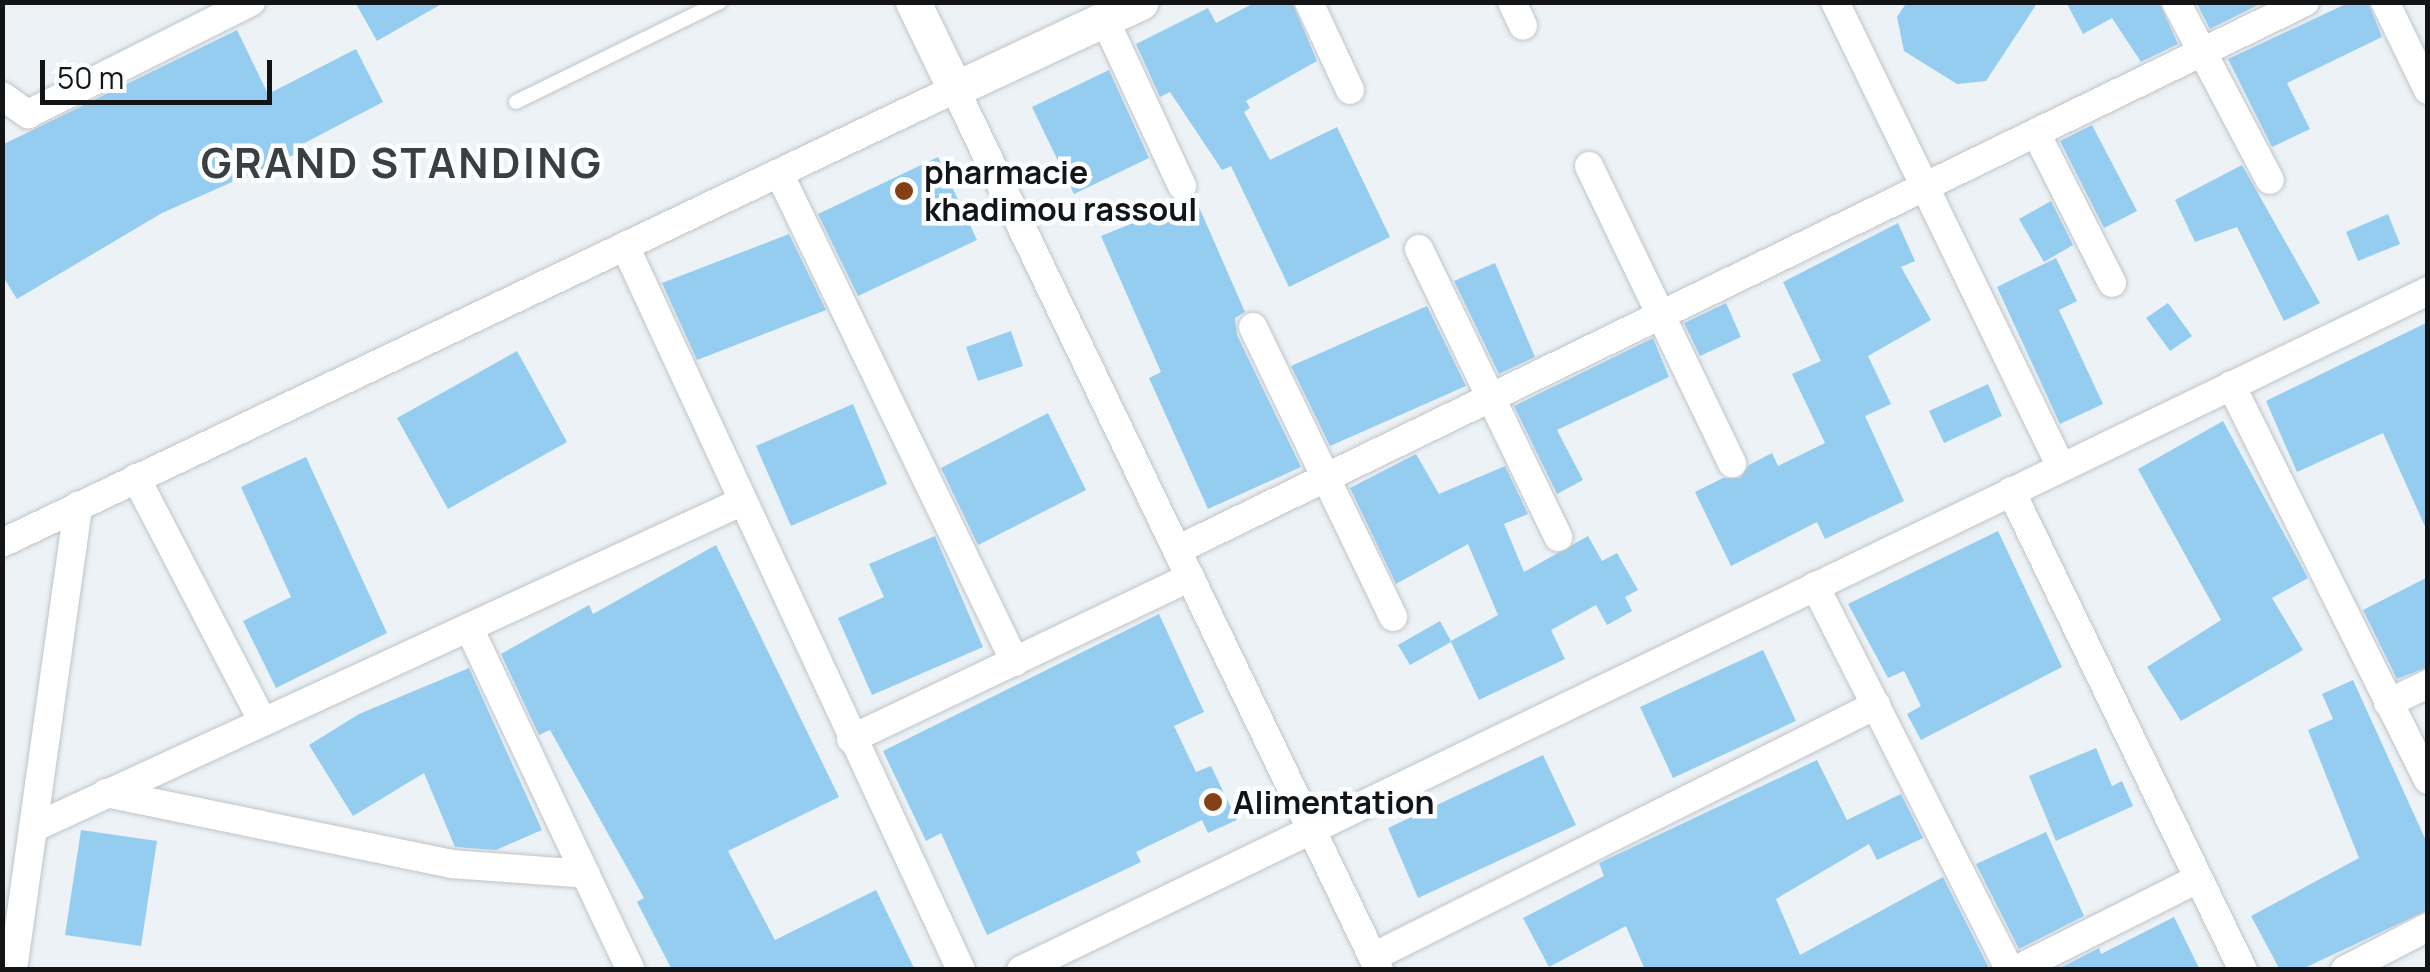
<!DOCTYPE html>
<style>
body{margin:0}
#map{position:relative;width:2430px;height:972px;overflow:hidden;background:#ecf2f6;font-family:Manrope,sans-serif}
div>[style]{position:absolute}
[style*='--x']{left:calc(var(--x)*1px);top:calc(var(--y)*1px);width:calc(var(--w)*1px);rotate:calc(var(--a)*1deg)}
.building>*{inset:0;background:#95cdf1}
.roads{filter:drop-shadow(0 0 2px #bfc4c8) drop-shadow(0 0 2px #bfc4c8)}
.service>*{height:14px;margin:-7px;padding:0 7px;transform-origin:7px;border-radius:7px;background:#fff}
.minor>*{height:28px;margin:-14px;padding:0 14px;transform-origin:14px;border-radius:14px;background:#fff}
.tertiary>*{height:35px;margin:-17.5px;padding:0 17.5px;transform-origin:17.5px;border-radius:17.5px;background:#fff}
.dots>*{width:28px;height:28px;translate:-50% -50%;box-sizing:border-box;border:5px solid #fdfeff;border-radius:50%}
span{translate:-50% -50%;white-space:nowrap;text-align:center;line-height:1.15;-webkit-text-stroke:9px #fdfeff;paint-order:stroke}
.poi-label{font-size:32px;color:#121416;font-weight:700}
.left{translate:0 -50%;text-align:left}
.district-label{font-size:42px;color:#3a3f42;font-weight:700;letter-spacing:2.5px}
.frame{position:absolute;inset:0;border:5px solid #121416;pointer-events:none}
.scale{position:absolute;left:40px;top:60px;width:232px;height:45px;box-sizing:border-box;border:5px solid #121416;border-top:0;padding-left:12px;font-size:30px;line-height:35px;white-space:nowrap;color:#121416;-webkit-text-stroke:8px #fdfeff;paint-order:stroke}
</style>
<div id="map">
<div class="building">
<div style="clip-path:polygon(355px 2px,445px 2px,377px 41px)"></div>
<div style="clip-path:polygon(1256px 2px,1292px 2px,1317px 61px,1246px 101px,1250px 108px,1244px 112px,1270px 160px,1337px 127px,1390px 237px,1289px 287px,1231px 166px,1222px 170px,1170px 92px,1160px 97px,1136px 44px,1208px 8px,1216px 23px)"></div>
<div style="clip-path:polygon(1907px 2px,2038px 2px,1986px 81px,1957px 84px,1904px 51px,1897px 17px)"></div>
<div style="clip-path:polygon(2066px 2px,2159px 2px,2178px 44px,2141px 62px,2112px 18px,2083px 34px)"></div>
<div style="clip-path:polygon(2196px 2px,2264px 2px,2210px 29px)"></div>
<div style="clip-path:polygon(2350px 2px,2368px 2px,2382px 37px,2287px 83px,2310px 129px,2272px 147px,2228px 59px)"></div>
<div style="clip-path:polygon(237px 30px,268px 94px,356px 49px,383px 102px,295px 148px,298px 153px,162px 213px,17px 299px,2px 275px,2px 145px)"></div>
<div style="clip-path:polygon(1109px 70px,1149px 158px,1074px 194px,1032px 107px)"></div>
<div style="clip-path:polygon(2092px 125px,2137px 211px,2104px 228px,2060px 141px)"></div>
<div style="clip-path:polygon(938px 157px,977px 240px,858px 296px,818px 214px)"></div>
<div style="clip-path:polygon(2242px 165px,2320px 303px,2284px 321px,2237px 227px,2195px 242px,2175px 200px)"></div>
<div style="clip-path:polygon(1195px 198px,1245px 312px,1235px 318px,1237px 335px,1301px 467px,1208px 509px,1149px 378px,1161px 372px,1101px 236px)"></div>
<div style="clip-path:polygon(2051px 201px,2073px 245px,2044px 262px,2019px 219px)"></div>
<div style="clip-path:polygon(2388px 214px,2400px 244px,2358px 261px,2346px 232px)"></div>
<div style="clip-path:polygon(1898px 223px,1915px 261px,1901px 267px,1931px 320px,1868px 356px,1891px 404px,1865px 416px,1904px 501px,1825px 539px,1817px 522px,1731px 566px,1695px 492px,1723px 478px,1740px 478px,1749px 465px,1772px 453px,1778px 466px,1825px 443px,1792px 374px,1821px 361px,1783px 282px)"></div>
<div style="clip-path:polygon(789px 234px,826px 310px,697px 360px,662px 283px)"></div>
<div style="clip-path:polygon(2056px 258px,2077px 301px,2059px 310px,2103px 404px,2060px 424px,1997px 287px)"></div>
<div style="clip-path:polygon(1495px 263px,1535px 357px,1499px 374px,1454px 281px)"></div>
<div style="clip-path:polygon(1726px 303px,1741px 337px,1700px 356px,1684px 323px)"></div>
<div style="clip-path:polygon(2168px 303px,2192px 336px,2170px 351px,2146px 318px)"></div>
<div style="clip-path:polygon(1427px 306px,1466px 386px,1330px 446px,1291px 366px)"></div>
<div style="clip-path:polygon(2428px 322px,2428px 533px,2383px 433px,2297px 472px,2266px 401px)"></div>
<div style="clip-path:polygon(1011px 331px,1023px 366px,978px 381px,966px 347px)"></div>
<div style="clip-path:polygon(1653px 338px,1669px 377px,1557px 430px,1583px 480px,1557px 494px,1514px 406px)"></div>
<div style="clip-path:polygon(517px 351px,567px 442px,448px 509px,397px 418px)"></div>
<div style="clip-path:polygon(1988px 384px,2002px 416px,1944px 443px,1929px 411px)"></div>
<div style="clip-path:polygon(853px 404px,887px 484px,791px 526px,756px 446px)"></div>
<div style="clip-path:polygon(1048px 413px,1086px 490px,978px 545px,941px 468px)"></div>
<div style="clip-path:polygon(2223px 421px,2308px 578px,2272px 598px,2303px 650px,2181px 721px,2147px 667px,2221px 620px,2138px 469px)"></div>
<div style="clip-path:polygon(1416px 454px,1439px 494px,1505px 466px,1528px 514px,1504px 524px,1524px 572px,1588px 536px,1602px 561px,1617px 553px,1638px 590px,1625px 597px,1632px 611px,1607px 625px,1596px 605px,1551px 630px,1565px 659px,1479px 700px,1451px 642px,1410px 665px,1398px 645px,1440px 621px,1451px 641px,1498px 615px,1468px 544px,1396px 584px,1350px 488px)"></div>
<div style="clip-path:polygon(306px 457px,387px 633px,276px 688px,243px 621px,291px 597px,241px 487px)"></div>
<div style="clip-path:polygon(1998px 531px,2062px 667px,1921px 740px,1907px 714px,1921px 706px,1904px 671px,1888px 678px,1848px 604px)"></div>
<div style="clip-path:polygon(935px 536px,983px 647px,872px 695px,838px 618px,884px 597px,869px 564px)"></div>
<div style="clip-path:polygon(716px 545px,839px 797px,728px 851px,775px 940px,876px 890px,915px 970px,672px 970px,637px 902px,644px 898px,550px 730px,539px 735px,501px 654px,589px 605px,593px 614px)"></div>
<div style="clip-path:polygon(2428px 577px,2428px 667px,2397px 679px,2363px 610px)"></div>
<div style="clip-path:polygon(1159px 614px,1204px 712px,1174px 726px,1196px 772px,1211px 766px,1237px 820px,1208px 833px,1202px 820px,1136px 852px,1141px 862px,987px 935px,941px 833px,926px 841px,883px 751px)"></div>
<div style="clip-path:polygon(1763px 650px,1796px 721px,1673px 778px,1640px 707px)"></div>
<div style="clip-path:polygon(469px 668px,542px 830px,496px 850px,455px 847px,424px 773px,353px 816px,309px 745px,359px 714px)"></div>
<div style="clip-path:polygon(2353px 680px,2428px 845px,2428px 910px,2300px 970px,2280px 970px,2251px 916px,2359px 858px,2308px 730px,2333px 719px,2322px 694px)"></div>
<div style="clip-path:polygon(2096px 748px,2112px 786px,2122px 781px,2133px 806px,2056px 841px,2029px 776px)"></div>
<div style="clip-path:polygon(1543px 755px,1576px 825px,1418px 898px,1388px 828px)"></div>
<div style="clip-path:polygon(1817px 760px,1847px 820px,1901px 794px,1923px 838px,1877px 860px,1869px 844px,1776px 899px,1800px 955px,1943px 877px,1990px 970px,1645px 970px,1626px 926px,1549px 967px,1523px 918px,1604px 876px,1599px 863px)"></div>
<div style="clip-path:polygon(81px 830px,157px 841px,141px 946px,65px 935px)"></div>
<div style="clip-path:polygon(2046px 832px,2084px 916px,2019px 949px,1976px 864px)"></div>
<div style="clip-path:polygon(2174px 917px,2200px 970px,2056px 970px,2099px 948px,2101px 954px)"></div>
</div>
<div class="roads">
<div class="service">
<div style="--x:516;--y:102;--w:227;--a:-26.1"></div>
</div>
<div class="minor">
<div style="--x:1309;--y:2;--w:97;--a:65"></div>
<div style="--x:1512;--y:2;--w:26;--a:65"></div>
<div style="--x:1835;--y:2;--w:517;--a:64.08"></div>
<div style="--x:2176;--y:2;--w:201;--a:62.2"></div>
<div style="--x:2385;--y:2;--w:98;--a:64"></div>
<div style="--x:1105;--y:20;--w:183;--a:65.1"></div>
<div style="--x:2;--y:96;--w:32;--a:35"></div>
<div style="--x:28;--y:114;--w:250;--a:-26.7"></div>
<div style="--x:2036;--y:133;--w:168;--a:63.1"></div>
<div style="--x:1589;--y:166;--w:330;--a:64.3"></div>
<div style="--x:779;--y:173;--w:543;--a:64.24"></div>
<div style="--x:625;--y:246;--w:798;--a:65.1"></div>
<div style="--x:1419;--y:249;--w:320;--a:64.2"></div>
<div style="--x:1253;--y:327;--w:322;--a:64.2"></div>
<div style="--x:2231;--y:385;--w:441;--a:63.5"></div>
<div style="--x:136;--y:478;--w:275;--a:62.5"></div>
<div style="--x:2011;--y:491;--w:532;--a:64.16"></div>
<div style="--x:2;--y:543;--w:1056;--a:-25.47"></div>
<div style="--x:955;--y:89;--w:978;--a:64.3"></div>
<div style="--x:1177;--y:550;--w:1254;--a:-25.91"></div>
<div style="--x:1815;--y:586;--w:431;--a:63.1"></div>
<div style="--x:470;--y:630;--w:376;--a:64.7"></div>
<div style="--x:2388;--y:703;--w:44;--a:-25.4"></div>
<div style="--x:851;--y:739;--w:376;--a:-25.5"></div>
<div style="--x:106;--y:793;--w:352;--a:11.6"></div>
<div style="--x:451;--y:864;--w:135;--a:4.2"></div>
<div style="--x:33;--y:828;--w:777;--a:-24.72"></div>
<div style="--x:1373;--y:957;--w:563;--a:-26.61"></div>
<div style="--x:13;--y:970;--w:469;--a:-82"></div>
<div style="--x:1021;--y:970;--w:1562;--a:-25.76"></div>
<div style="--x:2016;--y:970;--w:203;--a:-26.6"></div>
<div style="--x:2345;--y:970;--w:93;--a:-27.4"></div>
</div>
<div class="tertiary">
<div style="--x:913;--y:2;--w:97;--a:64.2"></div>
<div style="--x:955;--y:89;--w:205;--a:-25.1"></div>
</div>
</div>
<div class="dots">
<div style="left:904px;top:191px;background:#844016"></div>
<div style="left:1213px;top:802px;background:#844016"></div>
</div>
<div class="poi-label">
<span class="left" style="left:924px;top:191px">pharmacie<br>khadimou rassoul</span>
<span class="left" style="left:1233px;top:802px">Alimentation</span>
</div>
<div class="district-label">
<span style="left:402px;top:162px">GRAND STANDING</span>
</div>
<div class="frame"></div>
<div class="scale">50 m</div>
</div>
